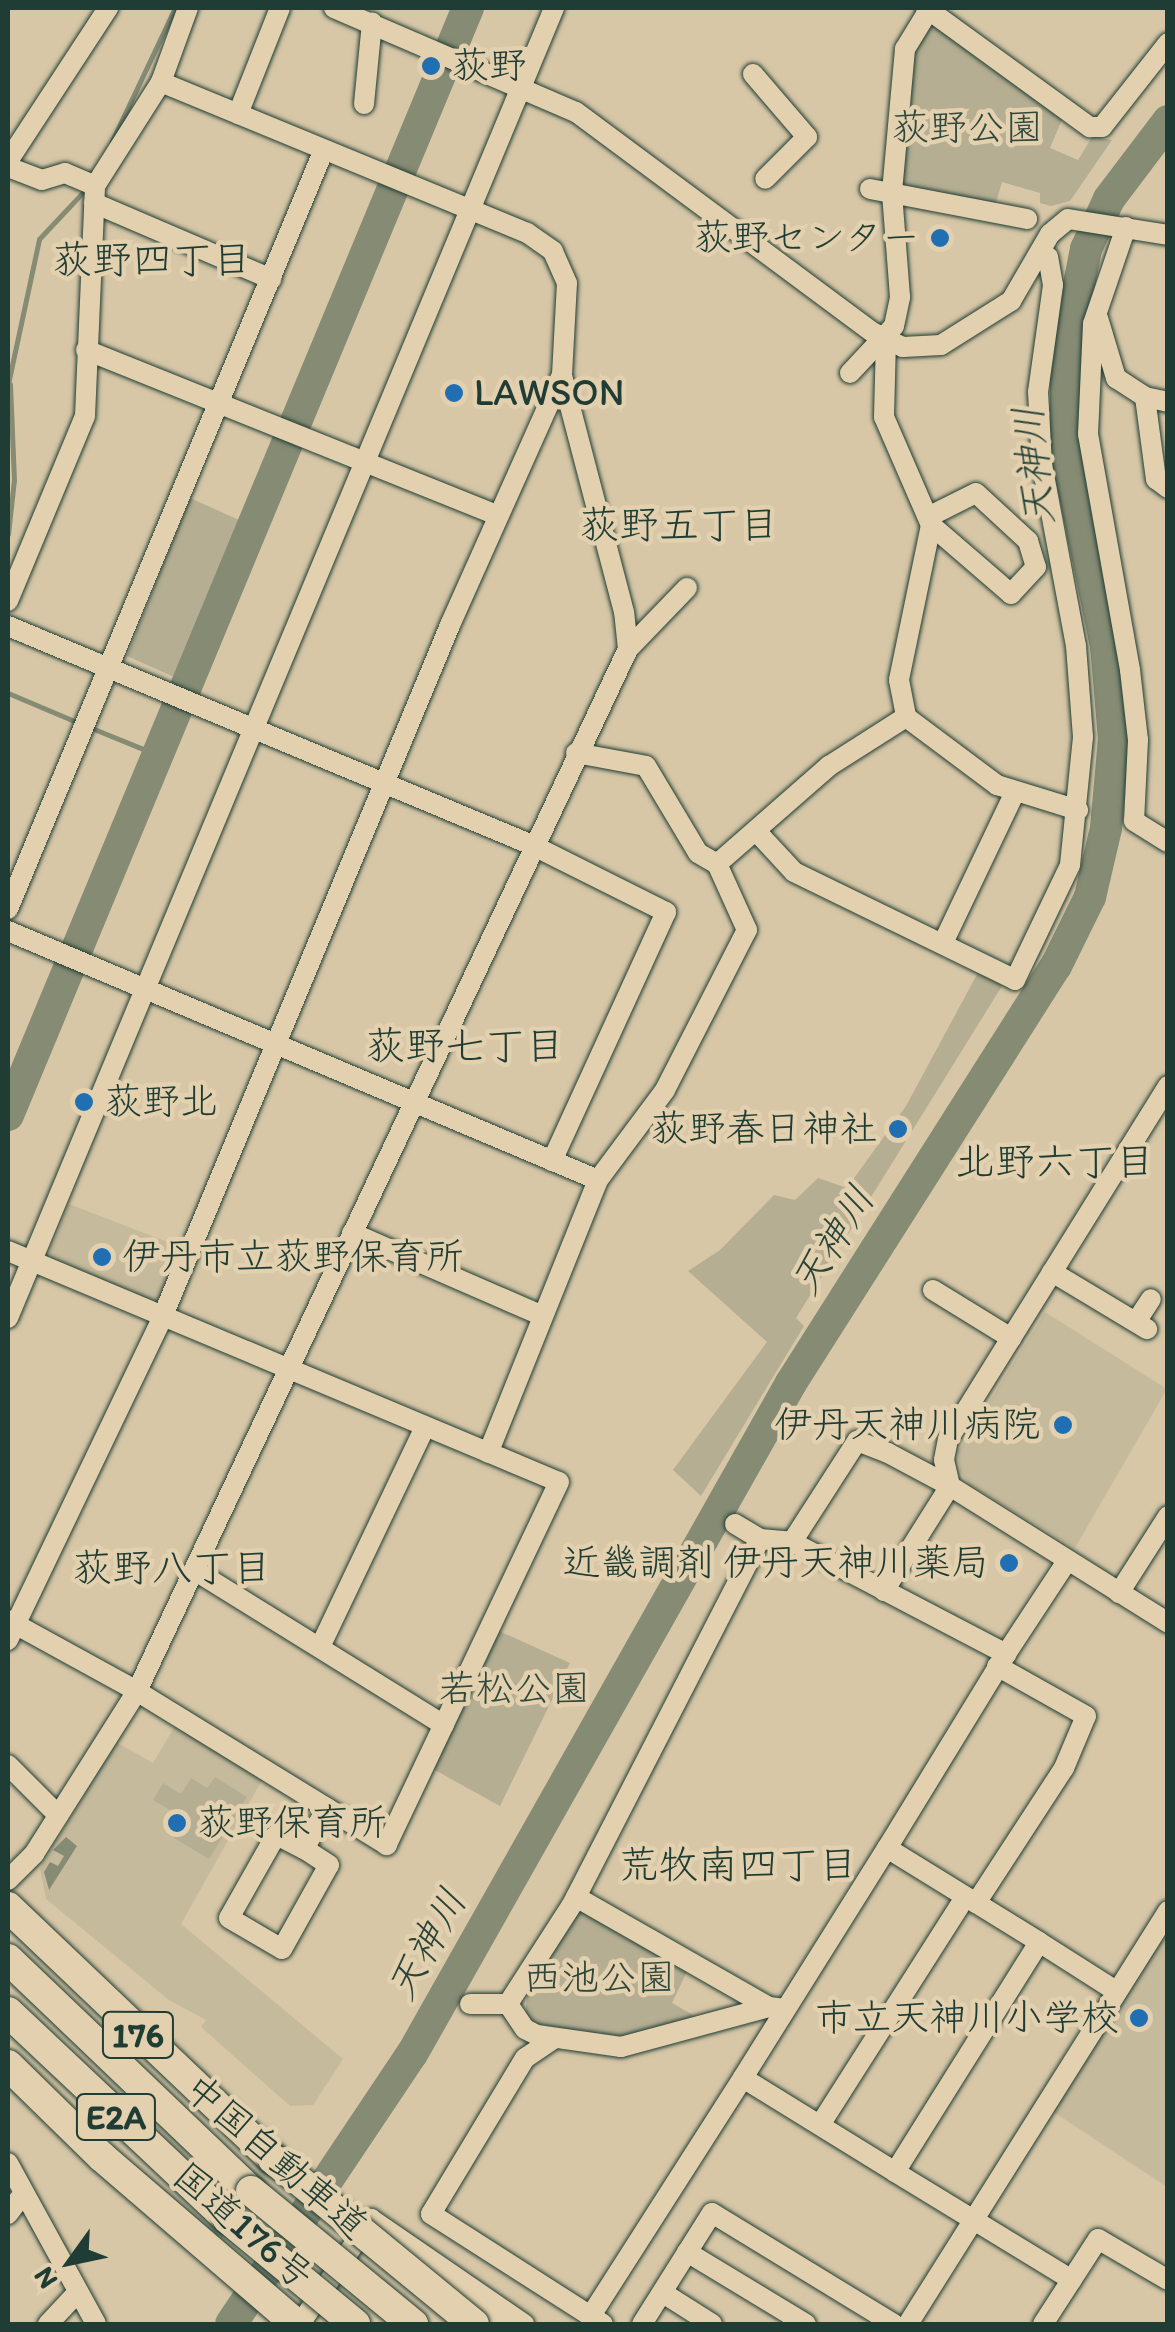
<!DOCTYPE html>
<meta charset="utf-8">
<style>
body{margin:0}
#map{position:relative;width:1175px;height:2332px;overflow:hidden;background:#d7c7a7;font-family:Itim,"Klee One",sans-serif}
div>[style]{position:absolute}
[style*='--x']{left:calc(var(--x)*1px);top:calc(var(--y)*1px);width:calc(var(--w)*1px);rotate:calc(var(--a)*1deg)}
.built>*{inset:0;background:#c6ba9c}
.green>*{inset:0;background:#b5ae92}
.water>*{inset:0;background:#868b74}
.stream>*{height:5px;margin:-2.5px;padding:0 2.5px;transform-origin:2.5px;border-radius:2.5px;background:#868b74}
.river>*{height:32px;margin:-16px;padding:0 16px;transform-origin:16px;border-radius:16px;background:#868b74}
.roads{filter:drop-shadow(0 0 2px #1f3d34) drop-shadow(0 0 2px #1f3d34)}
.minor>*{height:20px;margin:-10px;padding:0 10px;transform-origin:10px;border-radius:10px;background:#e3d0ae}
.highway>*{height:30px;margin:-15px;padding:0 15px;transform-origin:15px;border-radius:15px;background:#e3d0ae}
.bridges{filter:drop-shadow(0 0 2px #1f3d34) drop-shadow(0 0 2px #1f3d34)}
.highway-bridge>*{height:30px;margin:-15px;padding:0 15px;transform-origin:15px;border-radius:15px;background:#e3d0ae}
.dots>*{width:28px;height:28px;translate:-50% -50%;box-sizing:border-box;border:5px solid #e3d0ae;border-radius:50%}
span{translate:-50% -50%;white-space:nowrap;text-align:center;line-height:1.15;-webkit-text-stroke:9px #e3d0ae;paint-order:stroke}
.shield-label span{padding:2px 8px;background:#e3d0ae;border:2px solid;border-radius:8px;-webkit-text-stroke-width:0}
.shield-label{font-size:35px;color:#1f3d34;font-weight:700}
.poi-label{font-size:38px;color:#1f3d34}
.left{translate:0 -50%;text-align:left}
.right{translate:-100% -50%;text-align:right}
.park-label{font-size:38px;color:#2e483d}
.street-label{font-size:38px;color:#1f3d34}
.neighbourhood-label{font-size:40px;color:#1f3d34}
.water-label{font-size:40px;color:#29453a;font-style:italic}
.frame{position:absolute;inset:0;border:10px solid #1f3d34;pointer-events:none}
.north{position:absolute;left:20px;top:2212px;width:100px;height:100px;-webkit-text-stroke:8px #e3d0ae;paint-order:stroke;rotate:237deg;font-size:28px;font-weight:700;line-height:40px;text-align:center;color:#1f3d34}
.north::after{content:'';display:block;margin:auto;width:35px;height:45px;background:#1f3d34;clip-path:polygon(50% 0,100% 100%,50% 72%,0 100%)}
</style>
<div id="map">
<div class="built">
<div style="clip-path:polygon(69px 1204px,186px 1249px,164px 1301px,154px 1304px,54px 1262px,49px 1253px)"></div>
<div style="clip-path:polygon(1045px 1312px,1167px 1389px,1075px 1548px,969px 1484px,960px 1471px,958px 1452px)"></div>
<div style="clip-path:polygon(175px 1726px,262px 1780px,181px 1924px,343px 2059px,313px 2105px,290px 2106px,201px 2027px,206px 2020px,169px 2000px,46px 1899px,40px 1869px,116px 1742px,153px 1763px)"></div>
<div style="clip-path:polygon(1167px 1925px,1167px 2187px,1052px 2111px)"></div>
</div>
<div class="green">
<div style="clip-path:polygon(934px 22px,1063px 117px,1050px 148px,1078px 160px,1092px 137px,1112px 140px,1070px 201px,1051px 206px,1040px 203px,1040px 193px,1002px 182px,994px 210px,900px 185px,910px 52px)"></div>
<div style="clip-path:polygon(190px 498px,239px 520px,174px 677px,127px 656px)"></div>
<div style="clip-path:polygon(981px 967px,1002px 986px,796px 1318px,804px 1326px,701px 1496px,673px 1470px,767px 1342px,688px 1271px,720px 1250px,774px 1195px,795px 1200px,818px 1178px,847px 1188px,906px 1106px)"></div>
<div style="clip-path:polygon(499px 1631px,570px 1663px,500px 1806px,433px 1769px)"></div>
<div style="clip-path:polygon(215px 1777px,247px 1797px,209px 1859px,174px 1838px,185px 1819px,153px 1800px,163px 1783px,181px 1794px,191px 1778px,207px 1788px)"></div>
<div style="clip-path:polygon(580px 1902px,690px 1965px,672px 2003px,700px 2019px,622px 2041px,535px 2026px,525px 2017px,528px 1985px)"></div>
</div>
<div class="water">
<div style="clip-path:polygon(66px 1837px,77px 1846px,49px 1890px,44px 1872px,50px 1862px,58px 1866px,64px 1856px,53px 1850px)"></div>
</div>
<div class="stream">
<div style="--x:112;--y:141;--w:147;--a:-64.7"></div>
<div style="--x:8;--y:384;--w:148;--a:-77.9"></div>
<div style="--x:39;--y:239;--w:67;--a:-46.8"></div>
<div style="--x:8;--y:534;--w:54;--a:-83.7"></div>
<div style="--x:14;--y:480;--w:96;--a:-92.4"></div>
<div style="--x:8;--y:693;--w:77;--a:22.9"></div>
<div style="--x:89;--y:727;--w:74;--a:22.1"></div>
</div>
<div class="river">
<div style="--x:8;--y:1115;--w:1199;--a:-67.44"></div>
<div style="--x:231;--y:2324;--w:325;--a:-56.2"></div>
<div style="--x:412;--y:2054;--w:771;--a:-60.54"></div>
<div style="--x:791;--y:1383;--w:494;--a:-57.6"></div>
<div style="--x:1056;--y:966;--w:77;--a:-63.8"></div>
<div style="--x:1090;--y:897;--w:71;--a:-76.9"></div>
<div style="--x:1106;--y:828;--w:89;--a:-84.9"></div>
<div style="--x:1114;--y:739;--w:93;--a:-94.9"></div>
<div style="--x:1106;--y:646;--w:199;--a:-101.6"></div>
<div style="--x:1066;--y:451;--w:101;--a:-90"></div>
<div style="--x:1066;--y:350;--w:103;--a:-78.8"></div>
<div style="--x:1086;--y:249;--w:55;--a:-65.3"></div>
<div style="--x:1109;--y:199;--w:98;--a:-52.9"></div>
</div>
<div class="roads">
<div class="minor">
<div style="--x:334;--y:8;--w:263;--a:23.3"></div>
<div style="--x:576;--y:112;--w:371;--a:36.6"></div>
<div style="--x:874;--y:333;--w:32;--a:26"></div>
<div style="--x:903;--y:347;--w:38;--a:-3"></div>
<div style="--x:941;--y:345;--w:83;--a:-32.2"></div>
<div style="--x:1011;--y:301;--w:78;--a:-59.8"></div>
<div style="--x:1050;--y:234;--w:23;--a:-40"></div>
<div style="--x:1068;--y:219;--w:101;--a:9.1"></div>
<div style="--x:926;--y:8;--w:203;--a:36"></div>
<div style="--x:1090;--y:127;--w:12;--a:0"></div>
<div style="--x:1102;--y:127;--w:107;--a:-51.8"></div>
<div style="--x:753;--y:74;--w:83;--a:49.4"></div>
<div style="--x:807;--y:137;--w:59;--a:135"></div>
<div style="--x:364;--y:104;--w:82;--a:-84.4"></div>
<div style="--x:238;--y:114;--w:114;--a:-68.4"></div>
<div style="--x:8;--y:161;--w:183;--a:-56.8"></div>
<div style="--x:8;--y:167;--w:36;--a:21"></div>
<div style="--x:42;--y:180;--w:24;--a:-17"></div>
<div style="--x:65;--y:173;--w:33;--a:23"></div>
<div style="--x:870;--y:189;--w:160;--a:10.8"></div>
<div style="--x:94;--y:203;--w:193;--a:23.2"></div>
<div style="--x:1126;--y:227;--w:102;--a:108.8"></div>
<div style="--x:1093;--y:324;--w:110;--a:92.6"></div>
<div style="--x:1088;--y:434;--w:240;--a:79.9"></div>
<div style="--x:1130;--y:670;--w:70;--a:83.5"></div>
<div style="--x:1138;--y:740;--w:81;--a:92.8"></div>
<div style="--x:1134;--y:821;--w:40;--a:32"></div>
<div style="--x:1098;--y:318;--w:63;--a:73.3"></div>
<div style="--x:1116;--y:378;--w:35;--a:33"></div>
<div style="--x:1145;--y:397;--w:24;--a:12"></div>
<div style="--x:886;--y:340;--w:77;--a:91.5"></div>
<div style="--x:884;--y:417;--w:118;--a:66.5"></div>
<div style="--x:931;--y:525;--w:158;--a:101.7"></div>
<div style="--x:899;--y:680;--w:38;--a:79"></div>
<div style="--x:906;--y:717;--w:114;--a:36.8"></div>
<div style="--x:997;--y:785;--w:85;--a:17.2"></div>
<div style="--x:86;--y:350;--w:444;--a:21.9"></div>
<div style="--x:850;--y:373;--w:64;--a:-46.9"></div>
<div style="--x:894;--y:326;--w:30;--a:-78"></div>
<div style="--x:900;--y:297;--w:105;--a:-94.4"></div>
<div style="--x:892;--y:192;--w:144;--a:-84.8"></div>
<div style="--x:905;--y:49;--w:48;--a:-58.6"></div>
<div style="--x:1145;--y:397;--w:83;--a:82.4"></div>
<div style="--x:1156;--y:479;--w:15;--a:37"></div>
<div style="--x:930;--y:516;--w:51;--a:-26.6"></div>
<div style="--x:976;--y:493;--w:71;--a:42.7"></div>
<div style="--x:1028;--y:541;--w:27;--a:73"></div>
<div style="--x:1036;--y:567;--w:37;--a:133"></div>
<div style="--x:1011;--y:594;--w:106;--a:-139.2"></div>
<div style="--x:8;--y:601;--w:200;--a:-67.4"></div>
<div style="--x:85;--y:416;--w:230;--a:-87.5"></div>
<div style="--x:95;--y:186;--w:123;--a:-57.6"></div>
<div style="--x:161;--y:82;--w:79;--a:-70"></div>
<div style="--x:8;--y:626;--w:568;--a:22.68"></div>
<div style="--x:532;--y:845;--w:150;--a:26.6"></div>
<div style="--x:666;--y:912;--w:274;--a:114.6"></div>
<div style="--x:628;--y:649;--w:85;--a:-46"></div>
<div style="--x:576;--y:753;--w:71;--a:10.5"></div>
<div style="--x:646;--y:766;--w:101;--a:59.1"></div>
<div style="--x:698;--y:853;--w:22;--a:30"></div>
<div style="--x:717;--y:864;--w:149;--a:-41.2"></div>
<div style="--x:829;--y:766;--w:91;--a:-32.5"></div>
<div style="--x:757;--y:832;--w:54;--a:47.2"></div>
<div style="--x:794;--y:872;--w:246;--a:26"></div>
<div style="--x:1015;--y:980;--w:127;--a:-64.4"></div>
<div style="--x:1070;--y:865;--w:129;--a:-84.2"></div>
<div style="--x:1083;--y:737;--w:91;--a:-94.4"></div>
<div style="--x:1076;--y:646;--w:184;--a:-100.6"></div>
<div style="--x:1042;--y:465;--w:73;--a:-93.1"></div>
<div style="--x:1038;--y:392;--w:108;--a:-82"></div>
<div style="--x:1053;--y:285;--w:28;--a:-100"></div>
<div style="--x:1048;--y:257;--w:8;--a:-150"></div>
<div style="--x:8;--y:909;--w:820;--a:-67.41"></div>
<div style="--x:8;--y:931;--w:640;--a:22.88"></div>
<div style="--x:598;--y:1180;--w:294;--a:111.9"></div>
<div style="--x:943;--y:943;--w:165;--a:-64.5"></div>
<div style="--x:1168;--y:1086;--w:416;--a:121.9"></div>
<div style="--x:948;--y:1439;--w:21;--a:101"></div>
<div style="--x:944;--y:1460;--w:27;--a:77"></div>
<div style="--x:950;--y:1486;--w:257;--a:32.1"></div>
<div style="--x:598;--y:1180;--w:112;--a:-53.3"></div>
<div style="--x:665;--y:1090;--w:180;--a:-62.9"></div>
<div style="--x:747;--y:930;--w:72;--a:-114.4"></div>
<div style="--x:352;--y:1233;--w:208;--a:23.5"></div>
<div style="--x:8;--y:1251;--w:597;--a:22.75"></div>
<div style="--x:559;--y:1482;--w:402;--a:115.4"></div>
<div style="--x:387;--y:1845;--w:294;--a:-148.4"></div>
<div style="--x:137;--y:1691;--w:147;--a:-151.2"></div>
<div style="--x:1052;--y:1272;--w:111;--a:31"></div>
<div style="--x:933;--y:1290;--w:92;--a:31.6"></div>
<div style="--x:8;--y:1318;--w:1419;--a:-67.37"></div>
<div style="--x:1136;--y:1322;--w:27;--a:-57"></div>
<div style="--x:735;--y:1524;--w:29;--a:31"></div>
<div style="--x:760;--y:1539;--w:32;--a:5"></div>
<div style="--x:792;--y:1542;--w:120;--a:-57.2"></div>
<div style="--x:857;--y:1441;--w:33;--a:21"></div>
<div style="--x:888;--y:1453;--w:70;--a:28"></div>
<div style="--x:950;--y:1486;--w:124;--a:122.2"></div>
<div style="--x:760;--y:1539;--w:409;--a:117.2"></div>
<div style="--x:573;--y:1903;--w:120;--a:122.8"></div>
<div style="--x:508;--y:2004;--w:30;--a:56"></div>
<div style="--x:525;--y:2029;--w:13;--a:27"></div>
<div style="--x:537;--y:2035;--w:85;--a:8.1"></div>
<div style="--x:621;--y:2047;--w:153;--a:-15.1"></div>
<div style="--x:769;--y:2007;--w:16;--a:7"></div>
<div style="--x:792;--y:1542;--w:242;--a:27.6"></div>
<div style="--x:1006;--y:1654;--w:228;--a:121.5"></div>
<div style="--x:887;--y:1848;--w:179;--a:31.7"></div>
<div style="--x:194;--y:1570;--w:294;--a:31.8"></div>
<div style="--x:1119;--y:1593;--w:91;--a:-57.5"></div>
<div style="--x:8;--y:1640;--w:357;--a:-64.4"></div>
<div style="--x:162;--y:1318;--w:750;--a:-67.43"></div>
<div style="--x:450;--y:625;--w:274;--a:-65.9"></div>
<div style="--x:321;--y:1645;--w:242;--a:-64.5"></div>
<div style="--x:1006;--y:1654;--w:111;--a:-56.7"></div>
<div style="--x:8;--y:1765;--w:71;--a:45"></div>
<div style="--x:887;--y:1848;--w:271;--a:122.1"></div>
<div style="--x:743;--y:2078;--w:179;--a:31.7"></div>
<div style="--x:895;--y:2172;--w:271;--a:-57.9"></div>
<div style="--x:1039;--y:1942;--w:91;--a:32.5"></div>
<div style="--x:304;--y:1849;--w:31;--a:-153"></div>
<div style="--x:276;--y:1835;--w:95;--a:119.5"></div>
<div style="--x:229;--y:1918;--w:61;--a:30.3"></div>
<div style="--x:282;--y:1949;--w:96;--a:-60.8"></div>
<div style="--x:329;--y:1865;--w:30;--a:-147"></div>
<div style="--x:304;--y:1849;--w:47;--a:-60.7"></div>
<div style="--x:8;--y:1880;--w:37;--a:-45"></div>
<div style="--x:34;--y:1854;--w:193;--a:-57.7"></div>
<div style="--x:137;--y:1691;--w:1152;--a:-64.77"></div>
<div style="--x:628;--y:649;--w:37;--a:-96"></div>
<div style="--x:624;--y:612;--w:245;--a:-104.7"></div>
<div style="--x:562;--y:375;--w:92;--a:-86.9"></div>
<div style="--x:567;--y:283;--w:35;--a:-114"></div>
<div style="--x:553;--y:251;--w:32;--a:-145"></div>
<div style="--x:527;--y:233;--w:396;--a:-157.6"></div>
<div style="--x:576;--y:1897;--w:222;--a:29.7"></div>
<div style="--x:976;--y:1903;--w:161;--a:-56.9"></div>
<div style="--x:1064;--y:1768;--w:56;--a:-67.1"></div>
<div style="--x:1086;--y:1716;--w:102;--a:-150.7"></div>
<div style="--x:470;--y:2004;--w:38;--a:0"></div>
<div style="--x:552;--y:2040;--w:32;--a:146"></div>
<div style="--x:525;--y:2058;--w:182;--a:121.1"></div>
<div style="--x:431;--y:2214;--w:204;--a:32.6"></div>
<div style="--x:820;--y:2125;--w:270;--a:-57.5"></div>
<div style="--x:8;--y:2163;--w:183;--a:61.3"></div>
<div style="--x:895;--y:2172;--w:207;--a:31.4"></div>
<div style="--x:8;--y:2214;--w:26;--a:-53"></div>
<div style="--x:687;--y:2252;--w:139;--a:31.2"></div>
<div style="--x:663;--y:2293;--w:58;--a:32.3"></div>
<div style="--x:590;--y:2317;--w:284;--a:-57.4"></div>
<div style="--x:48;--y:2324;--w:44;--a:-46.8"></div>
<div style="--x:300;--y:2324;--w:127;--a:-55.9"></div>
<div style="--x:371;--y:2219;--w:186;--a:34.5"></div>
<div style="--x:642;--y:2324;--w:131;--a:-57.8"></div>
<div style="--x:712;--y:2213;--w:213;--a:31.4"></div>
<div style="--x:908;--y:2324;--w:488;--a:-57.8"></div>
<div style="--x:1043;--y:2324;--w:101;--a:-57.1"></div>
<div style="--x:1098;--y:2239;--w:81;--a:30.4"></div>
</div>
<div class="highway">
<div style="--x:8;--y:1907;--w:366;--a:43.6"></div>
<div style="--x:8;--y:1959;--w:336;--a:43.7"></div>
<div style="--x:8;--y:2012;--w:302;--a:43.3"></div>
<div style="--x:8;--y:2065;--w:132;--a:44.4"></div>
<div style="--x:102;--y:2157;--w:256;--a:40.7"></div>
<div style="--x:451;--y:2293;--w:58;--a:32.3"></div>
</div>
</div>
<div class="bridges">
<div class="highway-bridge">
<div style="--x:273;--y:2159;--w:260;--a:39.4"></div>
<div style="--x:251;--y:2191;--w:210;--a:39.4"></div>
<div style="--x:228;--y:2219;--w:165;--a:39.6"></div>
</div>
</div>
<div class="dots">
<div style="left:431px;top:66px;background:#1f6fb2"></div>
<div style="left:940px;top:238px;background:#1f6fb2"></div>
<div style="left:454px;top:393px;background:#1f6fb2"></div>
<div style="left:84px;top:1102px;background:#1f6fb2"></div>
<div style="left:898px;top:1129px;background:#1f6fb2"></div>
<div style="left:102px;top:1257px;background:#1f6fb2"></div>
<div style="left:1063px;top:1425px;background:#1f6fb2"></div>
<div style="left:1009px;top:1563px;background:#1f6fb2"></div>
<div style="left:177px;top:1823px;background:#1f6fb2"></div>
<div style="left:1139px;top:2018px;background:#1f6fb2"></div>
</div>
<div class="shield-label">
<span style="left:138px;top:2035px">176</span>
<span style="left:116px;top:2117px">E2A</span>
</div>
<div class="poi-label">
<span class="left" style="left:451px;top:66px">荻野</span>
<span class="right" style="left:920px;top:238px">荻野センター</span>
<span class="left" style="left:474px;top:393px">LAWSON</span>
<span class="left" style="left:104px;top:1102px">荻野北</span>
<span class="right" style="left:878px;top:1129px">荻野春日神社</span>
<span class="left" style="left:122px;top:1257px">伊丹市立荻野保育所</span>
<span class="right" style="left:1040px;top:1425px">伊丹天神川病院</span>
<span class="right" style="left:989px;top:1563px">近畿調剤 伊丹天神川薬局</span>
<span class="left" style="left:197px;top:1823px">荻野保育所</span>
<span class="right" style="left:1119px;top:2018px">市立天神川小学校</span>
</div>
<div class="park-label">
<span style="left:967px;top:128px">荻野公園</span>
<span style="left:514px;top:1689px">若松公園</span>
<span style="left:599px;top:1978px">西池公園</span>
</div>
<div class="street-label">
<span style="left:276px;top:2157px;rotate:41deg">中国自動車道</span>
<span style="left:243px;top:2226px;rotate:41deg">国道176号</span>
</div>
<div class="neighbourhood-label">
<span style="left:152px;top:259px">荻野四丁目</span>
<span style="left:679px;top:524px">荻野五丁目</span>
<span style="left:465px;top:1045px">荻野七丁目</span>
<span style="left:1055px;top:1161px">北野六丁目</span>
<span style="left:172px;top:1567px">荻野八丁目</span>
<span style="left:738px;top:1864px">荒牧南四丁目</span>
</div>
<div class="water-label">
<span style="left:1033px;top:466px;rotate:-96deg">天神川</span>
<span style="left:832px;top:1240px;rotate:-58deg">天神川</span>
<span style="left:426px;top:1944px;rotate:-61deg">天神川</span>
</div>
<div class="frame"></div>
<div class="north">N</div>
</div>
